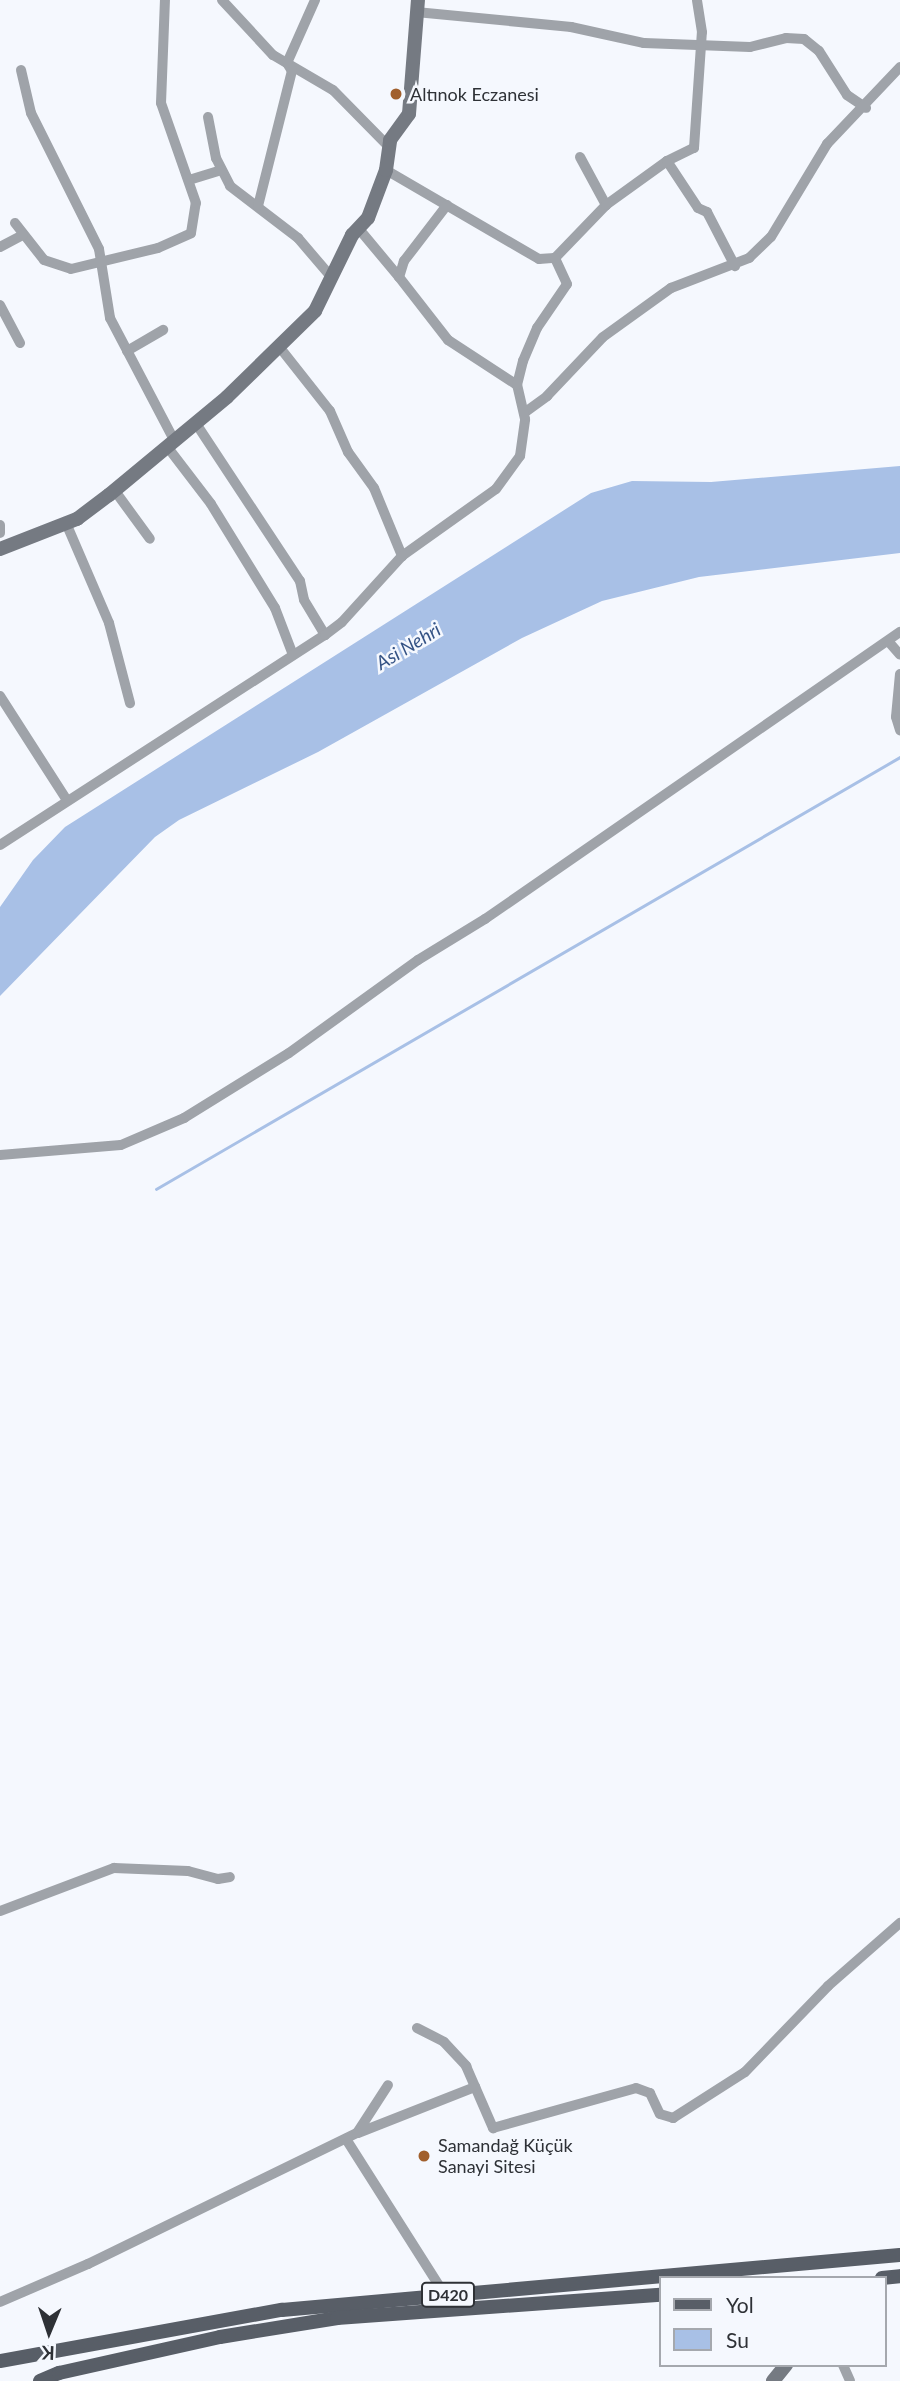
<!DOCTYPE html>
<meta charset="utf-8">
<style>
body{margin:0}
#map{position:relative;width:900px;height:2381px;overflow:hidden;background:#f5f8fe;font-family:Lato,sans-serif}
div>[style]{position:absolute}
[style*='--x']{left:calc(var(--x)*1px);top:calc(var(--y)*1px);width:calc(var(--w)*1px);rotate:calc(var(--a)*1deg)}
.water>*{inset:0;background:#a8c0e6}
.stream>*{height:2.5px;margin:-1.25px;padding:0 1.25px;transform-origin:1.25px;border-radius:1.25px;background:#a8c0e6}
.street>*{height:10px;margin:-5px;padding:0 5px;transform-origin:5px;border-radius:5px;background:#9fa3a9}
.secondary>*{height:14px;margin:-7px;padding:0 7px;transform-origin:7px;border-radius:7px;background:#757a82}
.primary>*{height:14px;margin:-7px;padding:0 7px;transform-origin:7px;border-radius:7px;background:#585e67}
.dots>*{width:19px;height:19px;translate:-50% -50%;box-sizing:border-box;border:4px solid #f5f8fe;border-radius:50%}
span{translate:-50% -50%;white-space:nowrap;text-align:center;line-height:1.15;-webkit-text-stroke:5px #f5f8fe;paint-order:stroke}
.shield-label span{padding:2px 5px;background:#f5f8fe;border:2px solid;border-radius:5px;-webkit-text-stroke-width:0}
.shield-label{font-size:16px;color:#2e3136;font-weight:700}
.poi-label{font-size:18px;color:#2e3136}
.left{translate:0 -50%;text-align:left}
.water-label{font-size:19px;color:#355385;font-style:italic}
.legend{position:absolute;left:659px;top:2276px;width:228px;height:91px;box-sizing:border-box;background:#f5f8fe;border:2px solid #a5a8ae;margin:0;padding:9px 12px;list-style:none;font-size:21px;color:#2e3136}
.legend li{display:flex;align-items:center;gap:14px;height:35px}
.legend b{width:35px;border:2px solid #a5a8ae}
.north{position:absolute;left:14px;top:2297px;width:70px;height:70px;-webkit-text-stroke:5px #f5f8fe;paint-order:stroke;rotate:182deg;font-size:19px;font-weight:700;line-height:28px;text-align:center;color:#2e3136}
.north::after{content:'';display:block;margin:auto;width:24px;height:32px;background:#2e3136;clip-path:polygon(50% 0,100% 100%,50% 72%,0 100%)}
</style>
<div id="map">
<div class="water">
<div style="clip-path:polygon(900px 466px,900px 553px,699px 577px,602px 601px,522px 638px,318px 752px,179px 820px,155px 837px,0 996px,0 907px,33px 860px,65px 827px,591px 493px,632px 481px,711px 482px)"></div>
</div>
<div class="stream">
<div style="--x:156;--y:1189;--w:860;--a:-30.14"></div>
</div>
<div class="street">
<div style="--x:222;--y:0;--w:75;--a:47.2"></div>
<div style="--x:273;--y:55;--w:69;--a:30.3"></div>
<div style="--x:333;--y:90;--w:80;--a:45.5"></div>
<div style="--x:416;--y:12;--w:156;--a:5.5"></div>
<div style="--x:571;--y:27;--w:75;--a:12.4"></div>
<div style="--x:644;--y:43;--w:106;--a:2.2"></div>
<div style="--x:750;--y:47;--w:37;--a:-14"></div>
<div style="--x:786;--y:38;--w:18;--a:3"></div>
<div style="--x:804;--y:39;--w:19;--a:39"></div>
<div style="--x:819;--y:51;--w:52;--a:57.5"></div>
<div style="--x:847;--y:95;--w:23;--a:34"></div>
<div style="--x:21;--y:70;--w:44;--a:76.9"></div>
<div style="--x:31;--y:113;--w:152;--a:63.4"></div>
<div style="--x:99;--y:249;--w:70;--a:80.9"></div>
<div style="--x:110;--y:318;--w:140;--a:62.3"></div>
<div style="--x:208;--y:117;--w:42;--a:79"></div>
<div style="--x:216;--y:158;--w:31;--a:63"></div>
<div style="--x:230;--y:186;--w:86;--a:37.4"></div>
<div style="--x:298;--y:238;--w:52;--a:49.6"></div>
<div style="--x:580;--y:157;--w:55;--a:61.6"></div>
<div style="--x:667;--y:161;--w:56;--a:56.6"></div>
<div style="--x:698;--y:208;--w:10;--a:24"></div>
<div style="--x:707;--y:212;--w:61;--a:62.6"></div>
<div style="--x:386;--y:170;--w:177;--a:30.2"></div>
<div style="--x:539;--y:259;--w:16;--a:-4"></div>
<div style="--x:555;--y:258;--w:74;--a:-46.1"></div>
<div style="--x:606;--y:205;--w:75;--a:-35.8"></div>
<div style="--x:667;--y:161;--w:30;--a:-26"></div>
<div style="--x:694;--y:148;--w:116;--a:-86.1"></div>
<div style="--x:702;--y:32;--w:32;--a:-99"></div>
<div style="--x:189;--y:180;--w:34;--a:-17"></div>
<div style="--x:447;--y:205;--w:71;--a:127.5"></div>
<div style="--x:404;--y:261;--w:17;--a:107"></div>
<div style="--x:399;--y:277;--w:80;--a:52.1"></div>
<div style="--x:448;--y:340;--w:82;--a:33.1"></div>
<div style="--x:258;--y:206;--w:139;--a:-75.9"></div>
<div style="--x:292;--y:71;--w:9;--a:-122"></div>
<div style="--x:287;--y:63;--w:69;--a:-66"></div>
<div style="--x:15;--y:223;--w:47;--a:51.9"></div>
<div style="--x:44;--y:260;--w:28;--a:18"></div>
<div style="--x:71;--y:269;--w:89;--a:-13.6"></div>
<div style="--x:158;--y:248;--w:36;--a:-24"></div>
<div style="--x:191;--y:233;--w:30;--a:-81"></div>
<div style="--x:196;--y:203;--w:106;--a:-109.3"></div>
<div style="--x:161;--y:103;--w:103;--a:-87.8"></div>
<div style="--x:359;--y:229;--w:62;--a:50.2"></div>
<div style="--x:0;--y:247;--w:26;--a:-28"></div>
<div style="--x:0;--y:305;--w:43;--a:62.2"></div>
<div style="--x:281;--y:349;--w:79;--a:51.7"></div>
<div style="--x:330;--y:411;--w:45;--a:66.3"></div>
<div style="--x:348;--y:452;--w:44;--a:54.2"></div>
<div style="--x:374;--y:488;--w:74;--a:67.6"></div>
<div style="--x:127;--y:351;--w:42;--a:-30.3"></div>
<div style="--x:524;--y:413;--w:29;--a:-36"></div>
<div style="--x:547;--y:396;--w:81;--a:-46.5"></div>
<div style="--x:603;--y:337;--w:84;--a:-35.8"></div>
<div style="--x:671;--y:288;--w:84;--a:-21"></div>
<div style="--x:749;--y:258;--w:30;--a:-44"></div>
<div style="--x:771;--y:237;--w:109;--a:-58.9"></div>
<div style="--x:827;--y:144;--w:106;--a:-46.5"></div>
<div style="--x:197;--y:425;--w:187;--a:56.6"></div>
<div style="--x:300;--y:581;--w:19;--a:78"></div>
<div style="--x:304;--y:600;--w:41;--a:59"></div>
<div style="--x:169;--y:449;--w:69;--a:52.6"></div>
<div style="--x:211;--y:504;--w:122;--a:58.4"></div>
<div style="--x:275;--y:608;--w:50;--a:69"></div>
<div style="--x:115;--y:491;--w:59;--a:53.9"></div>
<div style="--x:66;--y:523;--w:109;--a:66.7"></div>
<div style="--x:109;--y:623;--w:83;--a:75.3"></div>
<div style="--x:0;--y:525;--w:8;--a:90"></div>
<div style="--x:888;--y:641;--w:18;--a:49"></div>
<div style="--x:900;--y:674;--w:43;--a:95.3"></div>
<div style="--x:896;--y:717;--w:14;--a:73"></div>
<div style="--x:0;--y:696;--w:122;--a:57.3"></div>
<div style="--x:0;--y:845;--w:387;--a:-32.9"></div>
<div style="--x:325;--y:635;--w:21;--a:-37"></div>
<div style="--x:342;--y:622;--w:89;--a:-47.7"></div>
<div style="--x:402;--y:556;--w:115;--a:-35.5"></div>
<div style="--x:496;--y:489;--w:41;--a:-54"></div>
<div style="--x:520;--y:456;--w:37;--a:-82"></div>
<div style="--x:525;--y:419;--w:35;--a:-103"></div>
<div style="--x:517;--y:385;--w:25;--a:-76"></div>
<div style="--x:523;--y:361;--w:36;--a:-67"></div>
<div style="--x:537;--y:328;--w:53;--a:-55.7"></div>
<div style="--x:567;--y:284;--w:29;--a:-115"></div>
<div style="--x:0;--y:1155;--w:121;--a:-4.7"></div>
<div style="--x:121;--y:1145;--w:69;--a:-23.2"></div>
<div style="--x:184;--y:1118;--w:123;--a:-31.8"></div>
<div style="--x:289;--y:1053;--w:159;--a:-35.8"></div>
<div style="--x:418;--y:960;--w:79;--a:-31.5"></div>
<div style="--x:485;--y:919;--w:505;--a:-34.67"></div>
<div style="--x:0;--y:1911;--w:122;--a:-20.7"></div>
<div style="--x:114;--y:1868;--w:74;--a:2.3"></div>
<div style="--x:188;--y:1871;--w:31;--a:15"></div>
<div style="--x:218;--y:1879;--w:12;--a:-9"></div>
<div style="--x:417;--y:2028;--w:30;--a:27"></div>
<div style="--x:444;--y:2042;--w:33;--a:47"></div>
<div style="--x:466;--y:2066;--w:68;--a:66.5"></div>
<div style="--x:493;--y:2128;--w:148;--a:-15.6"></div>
<div style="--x:636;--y:2088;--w:15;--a:20"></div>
<div style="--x:650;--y:2093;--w:23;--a:65"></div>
<div style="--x:660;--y:2114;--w:14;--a:17"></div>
<div style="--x:673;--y:2118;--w:85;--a:-32.6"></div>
<div style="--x:745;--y:2072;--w:120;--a:-46"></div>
<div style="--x:828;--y:1986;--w:96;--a:-41.2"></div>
<div style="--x:358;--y:2133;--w:126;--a:-21.5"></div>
<div style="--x:346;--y:2139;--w:185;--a:57.6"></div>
<div style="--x:0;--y:2302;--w:96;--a:-23.4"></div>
<div style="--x:88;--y:2264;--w:299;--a:-26"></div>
<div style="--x:357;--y:2133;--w:57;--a:-57.1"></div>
<div style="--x:843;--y:2365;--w:17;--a:66"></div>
</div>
<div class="secondary">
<div style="--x:0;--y:549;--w:83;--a:-21.3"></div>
<div style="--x:77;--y:519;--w:40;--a:-37"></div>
<div style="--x:109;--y:495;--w:153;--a:-39.7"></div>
<div style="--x:227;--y:397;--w:123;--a:-44.3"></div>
<div style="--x:315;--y:311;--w:85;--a:-64"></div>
<div style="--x:352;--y:235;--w:23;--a:-47"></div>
<div style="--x:368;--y:218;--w:51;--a:-69.4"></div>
<div style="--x:386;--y:170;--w:30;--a:-82"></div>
<div style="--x:390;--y:140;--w:32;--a:-54"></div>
<div style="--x:409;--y:114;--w:114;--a:-85.5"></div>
<div style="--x:773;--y:2381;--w:21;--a:-51"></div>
</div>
<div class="primary">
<div style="--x:882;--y:2278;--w:18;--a:-6"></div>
<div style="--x:0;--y:2361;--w:287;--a:-10.3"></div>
<div style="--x:282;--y:2310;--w:620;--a:-5.09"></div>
<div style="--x:40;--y:2381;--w:21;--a:-23"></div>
<div style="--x:59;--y:2373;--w:165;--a:-12.6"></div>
<div style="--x:220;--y:2337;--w:119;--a:-9.2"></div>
<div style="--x:337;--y:2318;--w:324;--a:-4.1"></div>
</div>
<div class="dots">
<div style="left:396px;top:94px;background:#a15f2c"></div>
<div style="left:424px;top:2156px;background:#a15f2c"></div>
</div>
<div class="shield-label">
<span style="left:448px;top:2295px">D420</span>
</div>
<div class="poi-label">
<span class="left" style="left:410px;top:94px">Altınok Eczanesi</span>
<span class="left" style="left:438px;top:2156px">Samandağ Küçük<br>Sanayi Sitesi</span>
</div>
<div class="water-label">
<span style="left:408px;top:646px;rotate:-31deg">Asi Nehri</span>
</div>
<ul class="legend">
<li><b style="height:9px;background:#585e67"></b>Yol</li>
<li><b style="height:19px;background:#a8c0e6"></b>Su</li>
</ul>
<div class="north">K</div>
</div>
